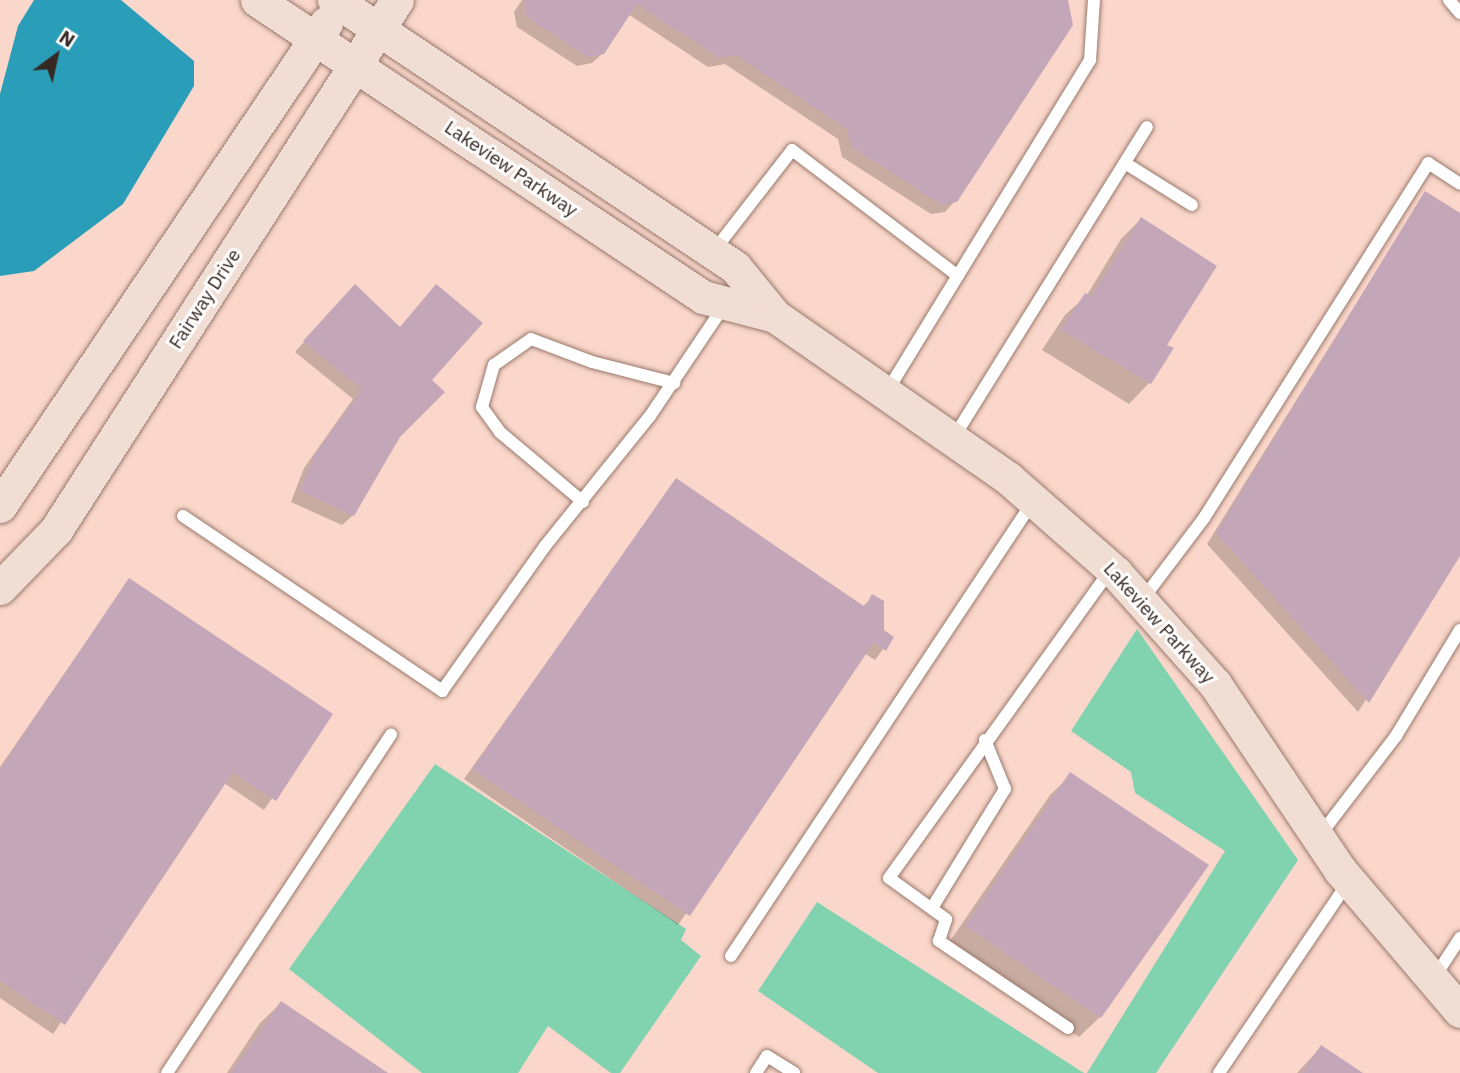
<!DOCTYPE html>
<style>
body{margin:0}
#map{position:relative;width:1460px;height:1073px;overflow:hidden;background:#fde7df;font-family:"IBM Plex Sans",sans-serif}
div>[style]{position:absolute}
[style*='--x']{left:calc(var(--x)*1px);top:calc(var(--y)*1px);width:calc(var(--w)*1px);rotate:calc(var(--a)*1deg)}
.built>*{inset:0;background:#fad7ca}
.green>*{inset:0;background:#81d2ae}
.water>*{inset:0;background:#2a9db9}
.shadow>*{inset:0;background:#0003}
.building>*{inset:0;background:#c4a6b9}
.roads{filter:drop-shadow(0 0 2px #99796d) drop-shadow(0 0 2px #99796d)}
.lane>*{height:12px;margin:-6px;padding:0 6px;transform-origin:6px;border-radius:6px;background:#fff}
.secondary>*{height:33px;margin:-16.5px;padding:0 16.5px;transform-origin:16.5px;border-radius:16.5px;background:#f0ddd3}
span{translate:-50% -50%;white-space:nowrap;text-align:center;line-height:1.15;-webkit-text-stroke:6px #fff;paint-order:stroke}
.street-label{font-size:19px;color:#362823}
.north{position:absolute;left:21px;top:21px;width:70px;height:70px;-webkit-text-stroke:5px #fff;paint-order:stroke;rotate:33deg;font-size:19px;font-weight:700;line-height:28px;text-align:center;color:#362823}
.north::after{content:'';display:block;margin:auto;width:24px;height:32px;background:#362823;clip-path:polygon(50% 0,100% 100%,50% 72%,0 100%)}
</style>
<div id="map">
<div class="built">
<div style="clip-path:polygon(0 0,1460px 0,1460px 1073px,0 1073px)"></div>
</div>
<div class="green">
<div style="clip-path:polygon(1137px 629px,1298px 860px,1156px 1073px,1087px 1073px,1225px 851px,1135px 793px,1131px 772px,1071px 731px)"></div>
<div style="clip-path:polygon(435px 764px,686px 929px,681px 940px,701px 956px,620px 1073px,611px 1073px,548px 1026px,518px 1073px,422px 1073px,289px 969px)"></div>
<div style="clip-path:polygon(817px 902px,1084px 1073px,878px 1073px,758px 991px)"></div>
</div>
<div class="water">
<div style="clip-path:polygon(34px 0,121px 0,194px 61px,194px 86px,123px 204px,34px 271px,0 276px,0 94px,18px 26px)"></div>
</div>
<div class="shadow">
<div style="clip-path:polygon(522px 0,1066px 0,955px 201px,945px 212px,931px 214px,842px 157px,838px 139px,725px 64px,708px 67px,628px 14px,603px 53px,592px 63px,577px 66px,517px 27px,514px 12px)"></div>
<div style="clip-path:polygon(1425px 193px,1460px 215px,1460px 553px,1358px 712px,1207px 544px)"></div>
<div style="clip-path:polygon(1141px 219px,1165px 346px,1172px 349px,1149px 383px,1129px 404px,1042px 350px,1065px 315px,1087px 295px,1121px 239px)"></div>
<div style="clip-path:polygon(436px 286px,430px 380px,353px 515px,342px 525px,291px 502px,304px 468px,353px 399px,295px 352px,345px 296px,399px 329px)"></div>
<div style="clip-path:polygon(676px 480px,862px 607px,873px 597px,882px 631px,892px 637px,875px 660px,864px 653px,678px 925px,464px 779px)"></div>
<div style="clip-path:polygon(129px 580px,330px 714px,264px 810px,224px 783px,53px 1034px,0 998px,0 767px)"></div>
<div style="clip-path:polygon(1071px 775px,1100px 1017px,1079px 1037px,946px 947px,1050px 795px)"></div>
<div style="clip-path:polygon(281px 1003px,385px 1073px,227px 1073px,260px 1023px)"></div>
<div style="clip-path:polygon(1321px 1047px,1360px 1073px,1297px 1073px)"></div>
</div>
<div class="building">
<div style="clip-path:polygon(524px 0,1068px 0,1073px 25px,957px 202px,942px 205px,852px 147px,847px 129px,736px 55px,719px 58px,637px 4px,604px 54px,588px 57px,527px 17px)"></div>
<div style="clip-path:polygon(1425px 191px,1460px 213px,1460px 556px,1369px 703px,1216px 533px)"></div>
<div style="clip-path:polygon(1141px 217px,1217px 266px,1167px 345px,1174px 348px,1151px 384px,1061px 330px,1085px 293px,1092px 296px)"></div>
<div style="clip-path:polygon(355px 284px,400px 327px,436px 284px,483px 323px,432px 380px,445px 392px,400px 437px,354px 516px,300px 491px,314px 456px,362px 389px,303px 341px)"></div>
<div style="clip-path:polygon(676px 478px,865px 607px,872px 594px,884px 601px,884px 630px,894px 637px,886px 651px,874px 642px,690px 916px,472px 769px)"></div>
<div style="clip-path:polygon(129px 578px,333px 714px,276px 801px,233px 772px,65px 1025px,0 981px,0 769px)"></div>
<div style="clip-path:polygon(1070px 772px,1209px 865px,1101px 1018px,965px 926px)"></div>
<div style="clip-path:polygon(281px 1001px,388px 1073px,231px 1073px)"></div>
<div style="clip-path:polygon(1321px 1045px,1363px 1073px,1302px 1073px)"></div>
</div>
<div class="roads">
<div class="lane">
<div style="--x:1449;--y:0;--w:17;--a:50"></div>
<div style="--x:1125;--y:163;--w:79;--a:32.1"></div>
<div style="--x:713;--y:252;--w:129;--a:-52.2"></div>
<div style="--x:792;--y:150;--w:208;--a:37.2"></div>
<div style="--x:886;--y:393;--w:391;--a:-58.5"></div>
<div style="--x:1090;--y:60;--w:60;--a:-86.2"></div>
<div style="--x:954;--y:437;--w:365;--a:-58.1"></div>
<div style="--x:583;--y:502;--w:109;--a:-139.9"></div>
<div style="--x:500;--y:432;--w:31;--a:-126"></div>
<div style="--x:482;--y:407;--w:44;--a:-74.1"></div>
<div style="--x:494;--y:365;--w:45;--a:-35.1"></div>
<div style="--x:531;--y:339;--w:65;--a:20.7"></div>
<div style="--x:592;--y:362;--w:85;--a:14.4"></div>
<div style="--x:183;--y:516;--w:313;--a:34"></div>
<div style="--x:442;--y:691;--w:178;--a:-54.6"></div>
<div style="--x:545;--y:546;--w:167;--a:-51.1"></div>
<div style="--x:650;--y:416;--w:133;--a:-56.1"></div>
<div style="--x:1142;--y:600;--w:103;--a:-52.9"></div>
<div style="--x:1204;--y:518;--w:420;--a:-57.7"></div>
<div style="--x:1428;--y:163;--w:38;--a:33"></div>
<div style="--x:1320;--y:835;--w:125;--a:-52.5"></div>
<div style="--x:1396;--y:736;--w:124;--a:-58.9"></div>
<div style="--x:932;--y:908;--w:140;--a:-58.5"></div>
<div style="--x:1005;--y:789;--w:53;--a:-112.2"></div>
<div style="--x:731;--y:956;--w:544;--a:-56.4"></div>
<div style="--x:1434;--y:978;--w:48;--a:-57"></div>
<div style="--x:1068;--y:1028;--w:156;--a:-146"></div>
<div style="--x:939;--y:941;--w:23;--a:-72"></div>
<div style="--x:946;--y:919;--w:70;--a:-144.3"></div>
<div style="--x:889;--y:878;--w:380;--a:-54.3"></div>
<div style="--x:167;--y:1073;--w:406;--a:-56.5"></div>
<div style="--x:756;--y:1073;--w:20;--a:-57"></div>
<div style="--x:767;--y:1056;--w:32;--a:32"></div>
<div style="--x:1219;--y:1073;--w:232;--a:-55.9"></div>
</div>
<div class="secondary">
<div style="--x:257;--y:0;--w:536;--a:33.66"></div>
<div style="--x:703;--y:297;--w:74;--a:14.8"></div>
<div style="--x:775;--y:316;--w:63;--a:-129.2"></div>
<div style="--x:735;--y:267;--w:482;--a:-146.3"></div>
<div style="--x:775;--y:316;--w:284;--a:34.8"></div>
<div style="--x:1008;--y:478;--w:144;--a:41.3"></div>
<div style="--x:1116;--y:573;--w:149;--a:48.3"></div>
<div style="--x:1215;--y:684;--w:224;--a:56.1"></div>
<div style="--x:1340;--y:870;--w:185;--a:49.6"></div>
<div style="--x:0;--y:506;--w:583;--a:-55.98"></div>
<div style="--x:0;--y:588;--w:81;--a:-46"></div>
<div style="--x:56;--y:530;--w:630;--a:-57.24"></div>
</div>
</div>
<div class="street-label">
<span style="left:511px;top:169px;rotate:34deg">Lakeview Parkway</span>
<span style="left:205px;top:299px;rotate:-57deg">Fairway Drive</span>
<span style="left:1159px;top:623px;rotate:48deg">Lakeview Parkway</span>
</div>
<div class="north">N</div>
</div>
